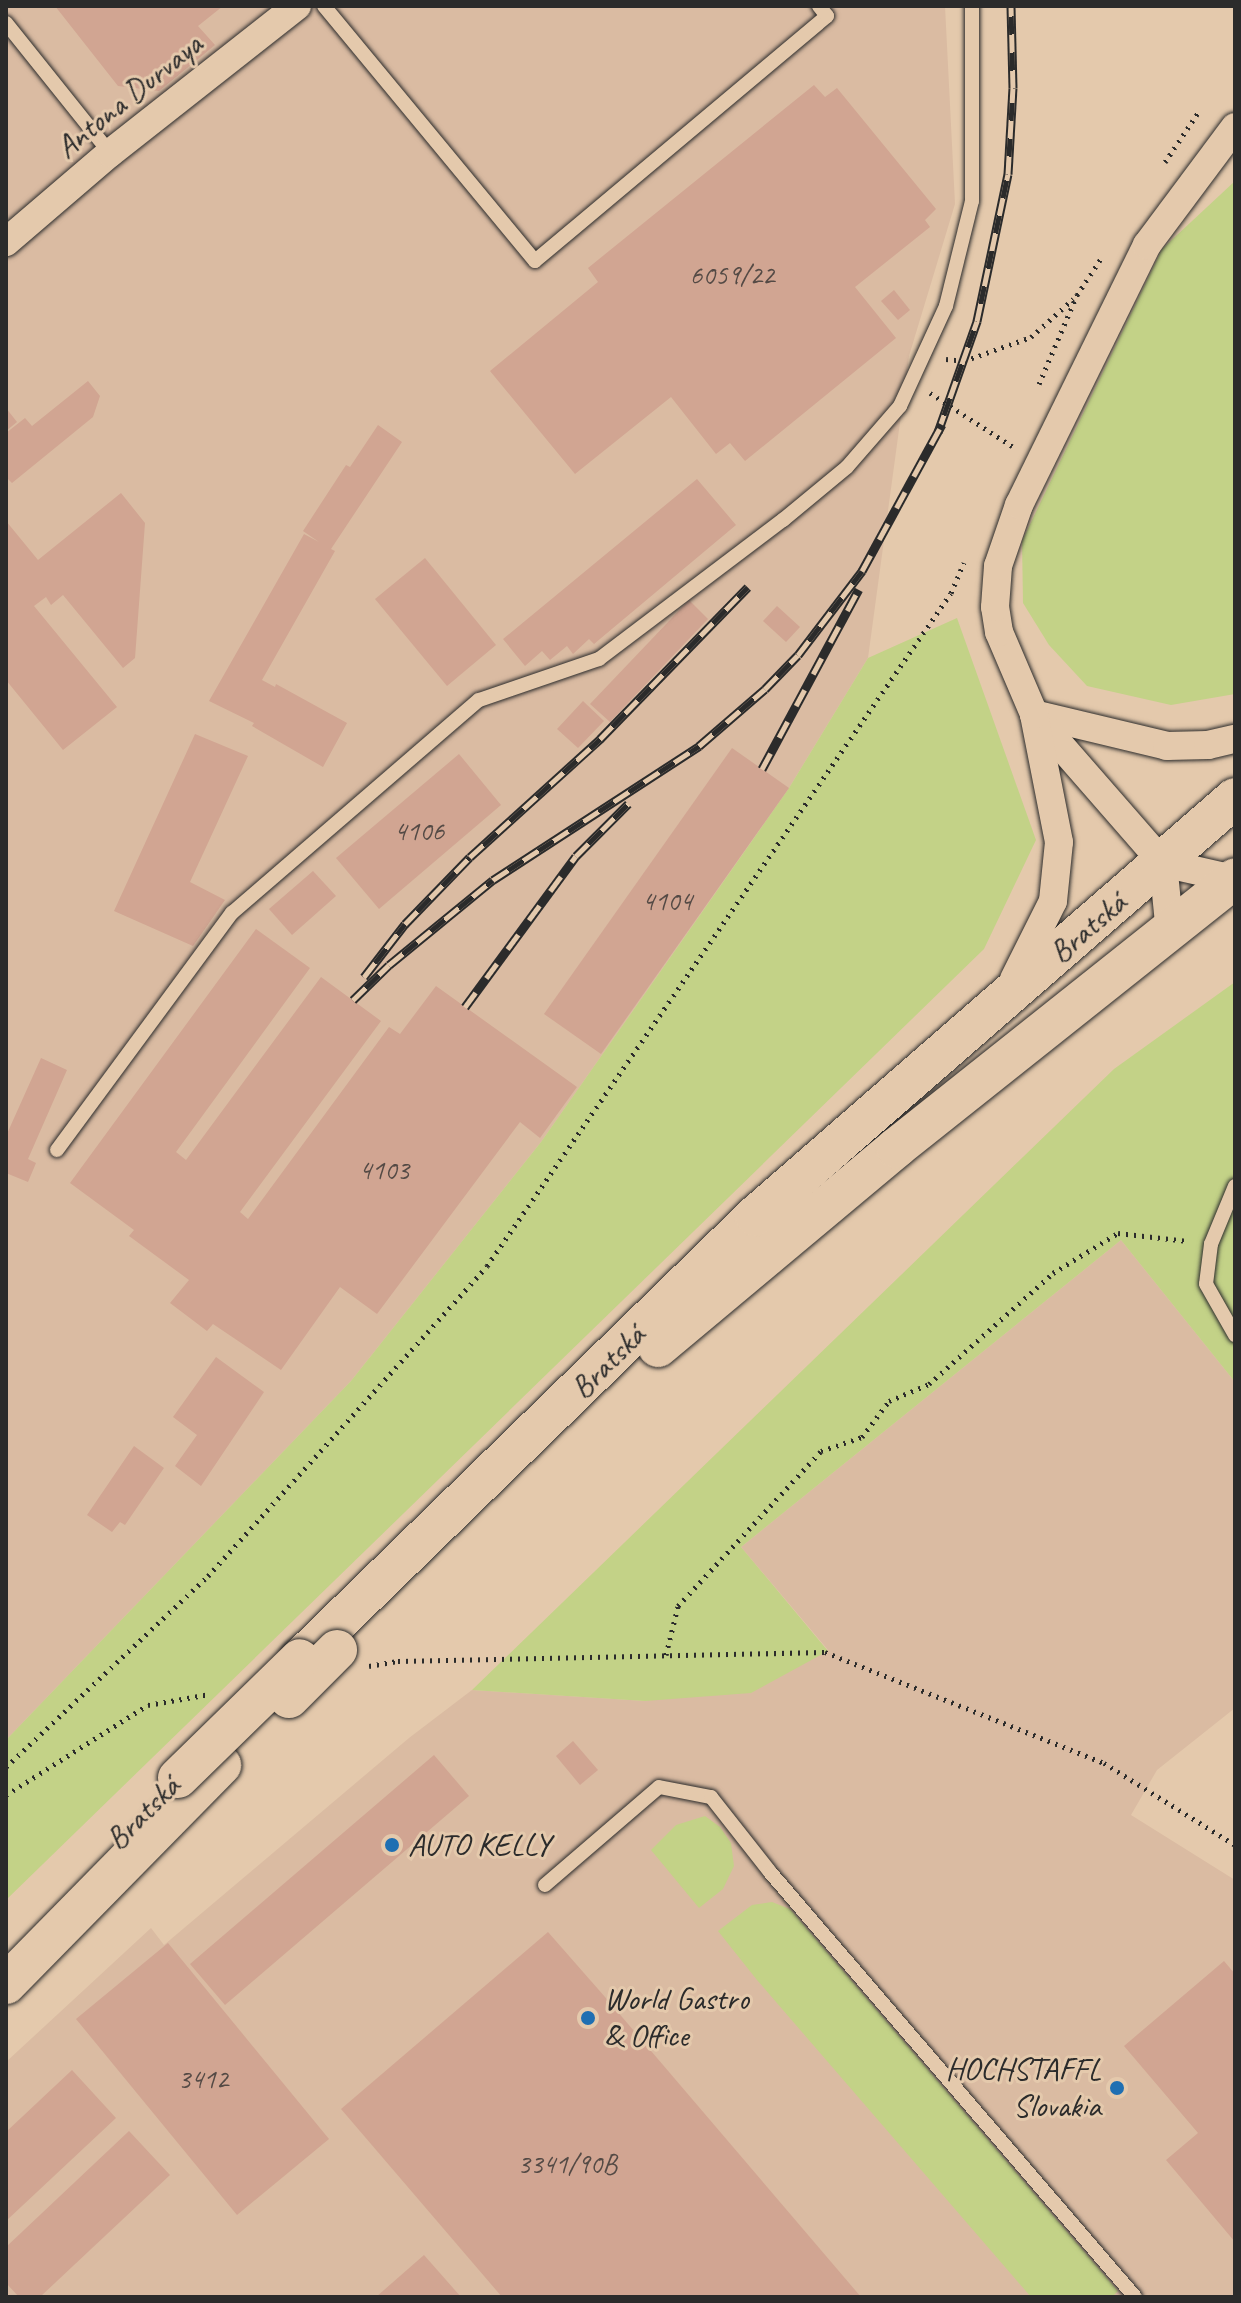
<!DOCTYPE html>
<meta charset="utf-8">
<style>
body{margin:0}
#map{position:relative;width:1241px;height:2303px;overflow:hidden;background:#e4c9ac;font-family:Caveat,sans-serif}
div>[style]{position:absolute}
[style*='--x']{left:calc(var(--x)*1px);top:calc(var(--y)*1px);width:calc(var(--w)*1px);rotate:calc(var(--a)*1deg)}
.built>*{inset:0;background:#dabba2}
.green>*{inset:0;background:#c3d287}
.building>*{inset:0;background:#d1a592}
.path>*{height:5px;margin-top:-2.5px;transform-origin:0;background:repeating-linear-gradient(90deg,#2b2b2b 0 2px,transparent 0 8px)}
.roads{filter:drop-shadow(0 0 2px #2b2b2b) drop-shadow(0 0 2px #2b2b2b)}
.lane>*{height:14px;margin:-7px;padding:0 7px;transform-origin:7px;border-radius:7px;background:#e4c9ac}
.street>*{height:28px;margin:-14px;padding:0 14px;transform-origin:14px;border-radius:14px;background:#e4c9ac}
.secondary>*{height:40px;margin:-20px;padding:0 20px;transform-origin:20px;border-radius:20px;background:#e4c9ac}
.rail>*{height:9px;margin-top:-4.5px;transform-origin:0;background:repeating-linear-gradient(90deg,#e4c9ac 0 18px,#2b2b2b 0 36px);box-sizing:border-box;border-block:2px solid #2b2b2b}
.bridges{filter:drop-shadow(0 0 2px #2b2b2b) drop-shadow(0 0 2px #2b2b2b)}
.secondary-bridge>*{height:40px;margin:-20px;padding:0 20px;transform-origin:20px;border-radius:20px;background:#e4c9ac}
.dots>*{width:22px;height:22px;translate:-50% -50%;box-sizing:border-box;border:4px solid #e4c9ac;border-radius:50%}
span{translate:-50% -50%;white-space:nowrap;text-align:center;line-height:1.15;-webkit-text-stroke:6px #e4c9ac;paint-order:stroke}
.number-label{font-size:28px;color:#544a45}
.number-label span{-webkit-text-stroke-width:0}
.street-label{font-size:32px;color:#2b2b2b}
.poi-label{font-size:32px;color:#2b2b2b}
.left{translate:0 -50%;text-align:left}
.right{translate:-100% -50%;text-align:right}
.frame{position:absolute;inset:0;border:8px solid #2b2b2b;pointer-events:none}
</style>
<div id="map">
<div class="built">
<div style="clip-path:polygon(6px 6px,945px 6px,955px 204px,909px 356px,868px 658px,789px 788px,541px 1142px,351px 1381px,6px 1740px)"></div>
<div style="clip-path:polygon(1121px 1240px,1235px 1382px,1235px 1708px,1157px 1770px,1131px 1815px,1235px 1880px,1235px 2297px,6px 2297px,6px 2062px,151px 1928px,164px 1945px,409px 1738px,472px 1690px,645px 1701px,828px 1650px,741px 1547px)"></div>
</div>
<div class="green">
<div style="clip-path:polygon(1235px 181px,1235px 694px,1171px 705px,1087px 686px,1049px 645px,1023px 603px,1022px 541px,1162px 249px)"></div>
<div style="clip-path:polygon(957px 618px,1036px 840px,984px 949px,6px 1900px,6px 1740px,351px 1381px,541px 1142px,789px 788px,868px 658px)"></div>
<div style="clip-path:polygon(1235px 982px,1235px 1382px,1121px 1240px,741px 1547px,828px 1651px,751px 1693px,645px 1701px,472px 1690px,1114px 1069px)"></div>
<div style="clip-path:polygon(705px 1816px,720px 1827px,731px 1843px,734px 1866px,723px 1889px,699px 1908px,651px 1850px,676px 1825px)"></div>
<div style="clip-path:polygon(772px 1902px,790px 1909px,1118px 2291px,1112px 2297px,1031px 2297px,757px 1980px,718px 1931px,752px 1905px)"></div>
</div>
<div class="building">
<div style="clip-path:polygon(55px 6px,223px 6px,198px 26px,215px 45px,159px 91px,118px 86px)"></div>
<div style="clip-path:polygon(814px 85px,825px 97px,837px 88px,936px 209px,925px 220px,930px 227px,855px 287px,896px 338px,745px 461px,730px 443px,716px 454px,671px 397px,575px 474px,490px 371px,598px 282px,588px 268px)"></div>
<div style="clip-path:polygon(894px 290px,910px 310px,898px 320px,881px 301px)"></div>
<div style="clip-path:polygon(88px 381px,100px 396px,93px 417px,12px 483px,6px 477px,6px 433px,25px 418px,32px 426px)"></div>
<div style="clip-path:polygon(6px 408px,17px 422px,6px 431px)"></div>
<div style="clip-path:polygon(378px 425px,402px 442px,331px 549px,335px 551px,262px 680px,275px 687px,276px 684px,347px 723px,323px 767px,252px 726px,254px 723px,209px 701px,304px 534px,319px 542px,303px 531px,346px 465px,350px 467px)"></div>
<div style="clip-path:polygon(697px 479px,736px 525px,594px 644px,589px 639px,573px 654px,567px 646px,550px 660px,542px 651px,525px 666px,503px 639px)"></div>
<div style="clip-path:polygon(121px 493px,145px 523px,135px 658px,123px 668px,63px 595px,51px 605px,46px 597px,34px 606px,117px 707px,63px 750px,6px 680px,6px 521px,38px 560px)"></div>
<div style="clip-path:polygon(425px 558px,496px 645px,447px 686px,375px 599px)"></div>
<div style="clip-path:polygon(689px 600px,708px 619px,610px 722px,590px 704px)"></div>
<div style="clip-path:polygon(777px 606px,800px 627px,786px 642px,763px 621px)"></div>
<div style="clip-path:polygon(583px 701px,604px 721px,578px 748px,557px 729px)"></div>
<div style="clip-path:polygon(195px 734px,248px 756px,190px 882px,225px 900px,193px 946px,114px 911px)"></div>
<div style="clip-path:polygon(732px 748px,789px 788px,601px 1054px,544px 1014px)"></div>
<div style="clip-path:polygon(459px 754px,501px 805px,379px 909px,336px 858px)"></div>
<div style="clip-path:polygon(313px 871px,336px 896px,292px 935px,269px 909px)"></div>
<div style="clip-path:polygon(256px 929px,310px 968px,176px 1152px,186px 1160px,321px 977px,381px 1021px,240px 1212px,248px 1219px,389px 1027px,400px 1034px,436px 986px,577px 1087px,540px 1138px,520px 1122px,377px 1314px,340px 1287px,281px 1370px,213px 1324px,207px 1331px,170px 1303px,189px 1280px,129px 1236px,134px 1230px,70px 1183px)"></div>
<div style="clip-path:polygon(41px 1058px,67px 1070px,28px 1159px,36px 1163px,28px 1182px,6px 1173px,6px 1136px)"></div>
<div style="clip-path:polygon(216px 1357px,264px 1392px,201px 1486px,175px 1466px,197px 1435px,173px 1417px)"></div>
<div style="clip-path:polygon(134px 1446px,164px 1468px,125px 1525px,120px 1522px,112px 1532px,87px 1515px)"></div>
<div style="clip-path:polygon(573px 1741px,598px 1770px,580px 1785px,556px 1756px)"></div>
<div style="clip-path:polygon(434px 1755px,469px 1796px,225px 2005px,190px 1964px)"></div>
<div style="clip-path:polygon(548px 1932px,605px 1997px,861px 2297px,502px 2297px,341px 2109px)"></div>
<div style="clip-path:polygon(168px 1943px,329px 2139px,237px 2215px,76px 2019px)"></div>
<div style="clip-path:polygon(1224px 1961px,1235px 1974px,1235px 2242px,1166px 2160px,1198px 2133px,1124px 2046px)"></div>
<div style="clip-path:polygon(72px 2070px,116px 2118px,6px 2221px,6px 2132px)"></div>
<div style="clip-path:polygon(129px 2131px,170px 2175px,40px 2297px,19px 2297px,6px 2283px,6px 2247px)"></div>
<div style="clip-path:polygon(424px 2255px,461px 2297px,376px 2297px)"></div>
</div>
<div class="path">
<div style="--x:1165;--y:162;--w:63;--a:-56.1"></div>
<div style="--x:946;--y:359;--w:18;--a:6"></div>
<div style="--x:964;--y:361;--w:71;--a:-19.7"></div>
<div style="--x:1031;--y:337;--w:57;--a:-42.1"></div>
<div style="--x:1039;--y:384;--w:97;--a:-66.9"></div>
<div style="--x:1077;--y:295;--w:45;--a:-56.7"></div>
<div style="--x:930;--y:393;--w:98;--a:32.9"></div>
<div style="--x:666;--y:1655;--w:50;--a:-76.2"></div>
<div style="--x:678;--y:1606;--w:211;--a:-47.3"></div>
<div style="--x:821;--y:1451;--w:43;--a:-18.9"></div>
<div style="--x:862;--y:1437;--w:45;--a:-53.1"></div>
<div style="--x:889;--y:1401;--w:43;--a:-23"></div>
<div style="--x:929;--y:1384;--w:166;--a:-41.8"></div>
<div style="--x:1053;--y:1273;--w:76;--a:-31.6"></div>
<div style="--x:1118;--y:1233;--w:70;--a:6.5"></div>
<div style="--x:369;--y:1666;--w:29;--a:-10"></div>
<div style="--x:398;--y:1661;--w:427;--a:-1.2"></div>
<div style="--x:825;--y:1652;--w:300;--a:21.7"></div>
<div style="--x:1104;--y:1763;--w:155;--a:32"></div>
<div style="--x:6;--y:1767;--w:278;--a:-43.4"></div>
<div style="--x:208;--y:1576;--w:417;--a:-48"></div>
<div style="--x:487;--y:1266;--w:817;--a:-55.42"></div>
<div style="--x:951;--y:593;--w:33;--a:-67"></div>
<div style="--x:6;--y:1795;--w:168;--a:-32.4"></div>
<div style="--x:148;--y:1705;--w:63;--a:-10.1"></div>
</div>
<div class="roads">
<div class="lane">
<div style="--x:324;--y:6;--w:331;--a:50.4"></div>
<div style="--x:535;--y:261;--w:381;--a:-40"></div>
<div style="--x:827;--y:16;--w:13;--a:-129"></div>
<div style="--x:6;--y:23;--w:166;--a:51.3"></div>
<div style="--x:57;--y:1150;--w:295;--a:-53.6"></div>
<div style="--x:232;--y:913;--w:326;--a:-40.8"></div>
<div style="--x:479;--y:700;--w:127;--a:-18.9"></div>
<div style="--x:599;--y:659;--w:231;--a:-37.1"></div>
<div style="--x:783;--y:520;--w:83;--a:-39.6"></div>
<div style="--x:847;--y:467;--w:81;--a:-49"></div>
<div style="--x:900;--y:406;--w:110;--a:-65.3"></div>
<div style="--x:946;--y:306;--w:108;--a:-76.1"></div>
<div style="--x:972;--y:201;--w:195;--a:-90"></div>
<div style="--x:1235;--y:1186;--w:63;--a:112.5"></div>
<div style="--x:1211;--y:1244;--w:40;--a:97.1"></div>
<div style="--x:1206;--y:1284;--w:59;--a:60.4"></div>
<div style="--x:545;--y:1885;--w:150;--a:-40.7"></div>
<div style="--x:659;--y:1787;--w:53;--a:10.9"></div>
<div style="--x:711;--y:1797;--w:95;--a:51.8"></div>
<div style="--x:770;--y:1872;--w:560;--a:49.34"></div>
</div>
<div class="street">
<div style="--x:6;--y:242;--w:137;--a:-40.6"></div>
<div style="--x:110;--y:153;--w:238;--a:-38.2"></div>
<div style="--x:1034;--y:714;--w:137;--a:13.5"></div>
<div style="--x:1167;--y:746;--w:41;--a:-1.4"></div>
<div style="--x:1208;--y:745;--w:28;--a:-13"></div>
<div style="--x:1034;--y:715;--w:196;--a:48.9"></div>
<div style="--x:1163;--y:863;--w:70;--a:84.3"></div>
<div style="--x:1163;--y:863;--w:73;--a:12.7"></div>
<div style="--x:1014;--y:979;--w:87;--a:-63.4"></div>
<div style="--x:1053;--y:901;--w:59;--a:-84.2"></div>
<div style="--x:1059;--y:842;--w:130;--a:-101.1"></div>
<div style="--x:1034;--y:714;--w:89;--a:-113.1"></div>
<div style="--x:999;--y:632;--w:25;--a:-99"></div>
<div style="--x:995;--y:607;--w:41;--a:-85.8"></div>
<div style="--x:998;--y:566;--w:65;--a:-71"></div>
<div style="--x:1019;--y:505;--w:290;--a:-63.8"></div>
<div style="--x:1147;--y:245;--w:147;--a:-53.3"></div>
</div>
<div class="secondary">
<div style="--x:658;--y:1347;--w:310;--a:-39.9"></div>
<div style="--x:896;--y:1148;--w:433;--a:-38.5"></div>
<div style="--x:300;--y:1659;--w:635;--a:-44.23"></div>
<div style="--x:755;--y:1216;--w:636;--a:-41.05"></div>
<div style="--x:6;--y:1984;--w:307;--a:-45.5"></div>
</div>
</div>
<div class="rail">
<div style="--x:938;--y:432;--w:118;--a:-70.6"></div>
<div style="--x:977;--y:321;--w:150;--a:-78.1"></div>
<div style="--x:1008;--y:174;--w:86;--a:-86.7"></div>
<div style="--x:1013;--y:88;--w:82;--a:-91.4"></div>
<div style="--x:762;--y:769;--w:204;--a:-61.7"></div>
<div style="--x:364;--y:977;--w:67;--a:-52.3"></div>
<div style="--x:405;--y:924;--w:93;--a:-45.9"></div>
<div style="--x:470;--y:857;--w:176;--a:-42.2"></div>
<div style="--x:600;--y:739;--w:212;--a:-45.8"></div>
<div style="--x:353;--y:1000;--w:50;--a:-44.2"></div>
<div style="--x:389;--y:965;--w:134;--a:-39.3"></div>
<div style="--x:493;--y:880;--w:246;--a:-33"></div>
<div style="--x:699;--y:746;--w:87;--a:-40.8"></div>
<div style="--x:765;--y:689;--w:47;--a:-45.9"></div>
<div style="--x:798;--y:655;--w:106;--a:-52.7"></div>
<div style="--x:862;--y:571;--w:167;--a:-61.4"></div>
<div style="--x:465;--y:1007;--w:187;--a:-53.7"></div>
<div style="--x:576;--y:856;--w:74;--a:-45"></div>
</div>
<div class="bridges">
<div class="secondary-bridge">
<div style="--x:289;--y:1698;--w:68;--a:-45"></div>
<div style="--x:178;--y:1778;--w:170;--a:-44.3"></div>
</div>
</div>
<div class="dots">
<div style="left:392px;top:1845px;background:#1f6fb2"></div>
<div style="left:588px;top:2018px;background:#1f6fb2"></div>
<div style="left:1117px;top:2088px;background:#1f6fb2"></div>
</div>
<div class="number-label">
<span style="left:732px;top:275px">6059/22</span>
<span style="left:419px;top:831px">4106</span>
<span style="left:667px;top:901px">4104</span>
<span style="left:384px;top:1170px">4103</span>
<span style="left:203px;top:2079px">3412</span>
<span style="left:567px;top:2164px">3341/90B</span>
</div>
<div class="street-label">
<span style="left:129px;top:96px;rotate:-39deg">Antona Durvaya</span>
<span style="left:1088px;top:928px;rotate:-41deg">Bratská</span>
<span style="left:608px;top:1362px;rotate:-45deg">Bratská</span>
<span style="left:143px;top:1813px;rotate:-45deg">Bratská</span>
</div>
<div class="poi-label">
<span class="left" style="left:408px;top:1845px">AUTO KELLY</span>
<span class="left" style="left:604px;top:2018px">World Gastro<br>&amp; Office</span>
<span class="right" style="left:1101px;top:2088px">HOCHSTAFFL<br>Slovakia</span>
</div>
<div class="frame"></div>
</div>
